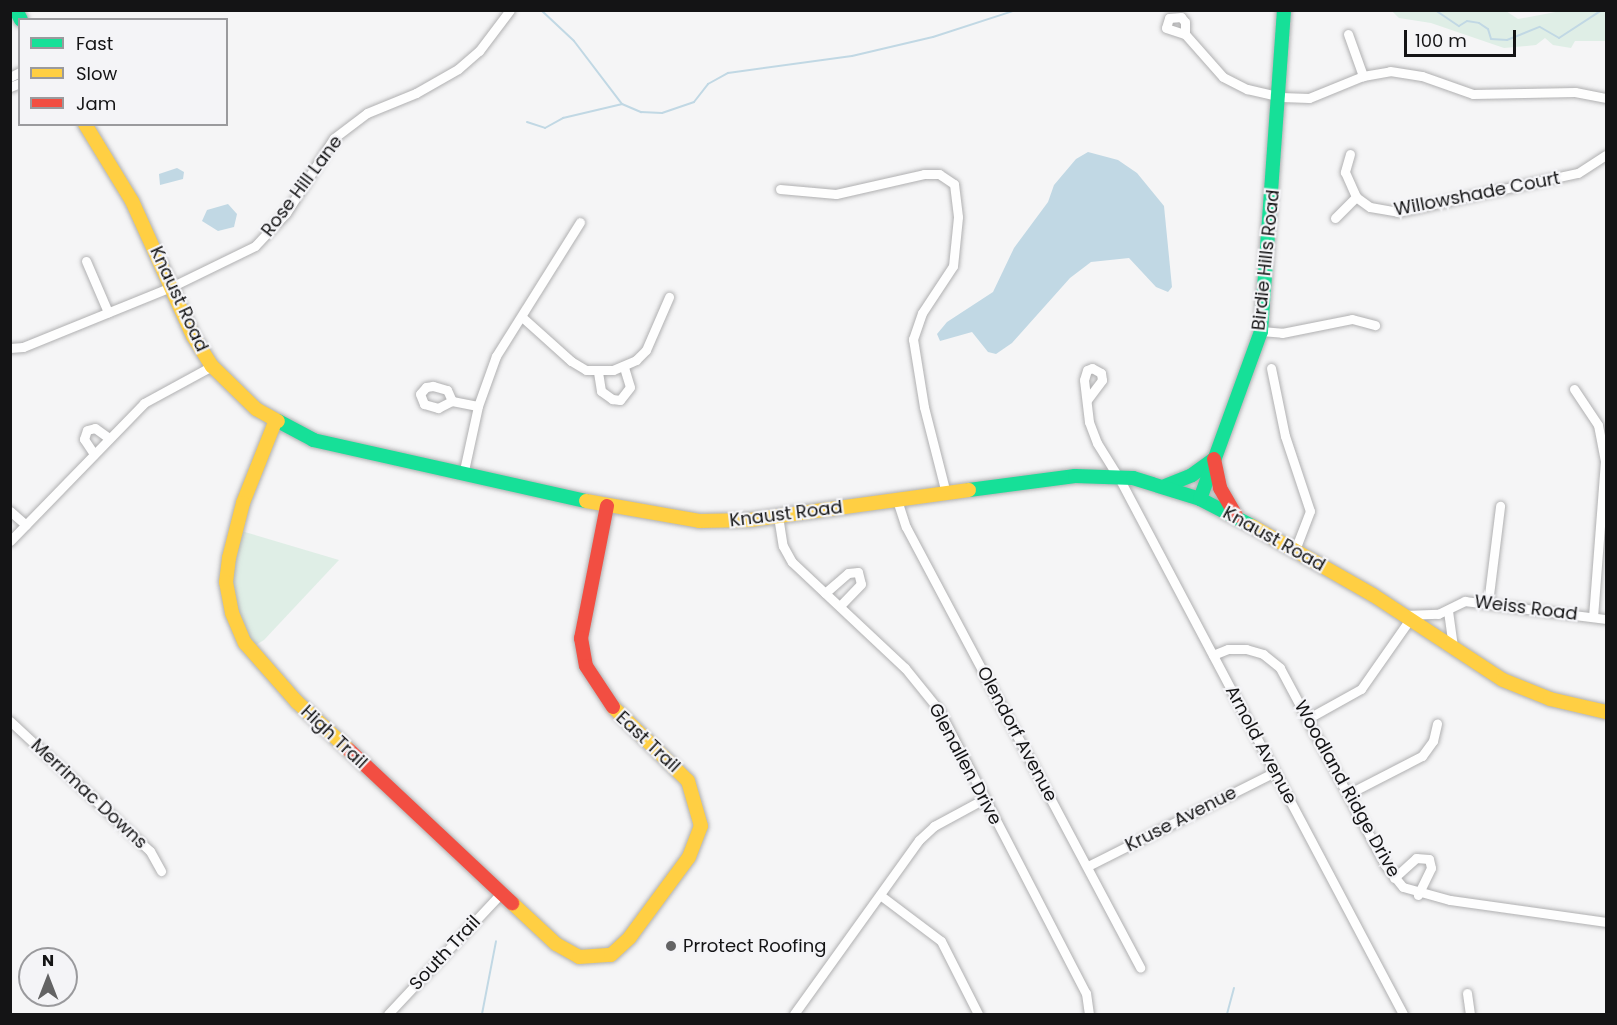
<!DOCTYPE html>
<style>
body{margin:0}
#map{position:relative;width:1617px;height:1025px;overflow:hidden;background:#f5f5f6;font-family:Poppins,sans-serif}
div>[style]{position:absolute}
[style*='--x']{left:calc(var(--x)*1px);top:calc(var(--y)*1px);width:calc(var(--w)*1px);rotate:calc(var(--a)*1deg)}
.green>*{inset:0;background:#dfeee6}
.water>*{inset:0;background:#c1d8e4}
.stream>*{height:2px;margin:-1px;padding:0 1px;transform-origin:1px;border-radius:1px;background:#c1d8e4}
.roads{filter:drop-shadow(0 0 2px #b0b0b1) drop-shadow(0 0 2px #b0b0b1)}
.street>*{height:9px;margin:-4.5px;padding:0 4.5px;transform-origin:4.5px;border-radius:4.5px;background:#fefefe}
.fast>*{height:14px;margin:-7px;padding:0 7px;transform-origin:7px;border-radius:7px;background:#16e098}
.slow>*{height:14px;margin:-7px;padding:0 7px;transform-origin:7px;border-radius:7px;background:#ffcf43}
.jam>*{height:14px;margin:-7px;padding:0 7px;transform-origin:7px;border-radius:7px;background:#f24e42}
.dots>*{width:16px;height:16px;translate:-50% -50%;box-sizing:border-box;border:3px solid #f4f4f7;border-radius:50%}
span{translate:-50% -50%;white-space:nowrap;text-align:center;line-height:1.15;-webkit-text-stroke:4.5px #f4f4f7;paint-order:stroke}
.street-label{font-size:18px;color:#141415}
.poi-label{font-size:18px;color:#141415}
.left{translate:0 -50%;text-align:left}
.frame{position:absolute;inset:0;border:12px solid #141415;pointer-events:none}
.legend{position:absolute;left:18px;top:18px;width:210px;height:108px;box-sizing:border-box;background:#f4f4f7;border:2px solid #9a9a9d;margin:0;padding:8px 10px;list-style:none;font-size:18px;color:#141415}
.legend li{display:flex;align-items:center;gap:12px;height:30px}
.legend b{width:30px;border:2px solid #9a9a9d}
.north{position:absolute;left:18px;top:947px;width:60px;height:60px;box-sizing:border-box;background:#f4f4f7;border:2px solid #9a9a9d;border-radius:50%;rotate:0deg;font-size:16px;font-weight:700;line-height:24px;text-align:center;color:#141415}
.north::after{content:'';display:block;margin:auto;width:21px;height:27px;background:#636364;clip-path:polygon(50% 0,100% 100%,50% 72%,0 100%)}
.scale{position:absolute;left:1404px;top:30px;width:112px;height:27px;box-sizing:border-box;border:3px solid #141415;border-top:0;padding-left:8px;font-size:18px;line-height:21px;white-space:nowrap;color:#141415;-webkit-text-stroke:4px #f4f4f7;paint-order:stroke}
</style>
<div id="map">
<div class="green">
<div style="clip-path:polygon(1475px 10px,1506px 11px,1518px 19px,1561px 11px,1606px 11px,1606px 41px,1575px 41px,1571px 48px,1553px 45px,1545px 38px,1536px 45px,1504px 48px,1431px 23px,1399px 18px,1392px 11px)"></div>
<div style="clip-path:polygon(238px 530px,339px 560px,264px 640px,253px 647px,233px 599px,231px 566px)"></div>
</div>
<div class="water">
<div style="clip-path:polygon(1088px 152px,1118px 160px,1137px 173px,1164px 206px,1172px 287px,1168px 292px,1156px 287px,1129px 258px,1091px 262px,1070px 278px,1012px 343px,996px 354px,988px 352px,972px 332px,940px 341px,937px 334px,947px 322px,993px 292px,1014px 248px,1048px 202px,1054px 185px,1076px 159px)"></div>
<div style="clip-path:polygon(177px 168px,184px 172px,183px 179px,160px 185px,159px 174px)"></div>
<div style="clip-path:polygon(228px 204px,237px 214px,234px 227px,218px 231px,202px 221px,207px 210px)"></div>
</div>
<div class="stream">
<div style="--x:541;--y:10;--w:45;--a:43.2"></div>
<div style="--x:574;--y:41;--w:79;--a:52.7"></div>
<div style="--x:622;--y:104;--w:21;--a:23"></div>
<div style="--x:641;--y:112;--w:21;--a:3"></div>
<div style="--x:662;--y:113;--w:34;--a:-19"></div>
<div style="--x:694;--y:102;--w:23;--a:-52"></div>
<div style="--x:708;--y:84;--w:23;--a:-29"></div>
<div style="--x:728;--y:73;--w:125;--a:-7.8"></div>
<div style="--x:852;--y:56;--w:83;--a:-13.2"></div>
<div style="--x:933;--y:37;--w:87;--a:-18"></div>
<div style="--x:1435;--y:10;--w:29;--a:34"></div>
<div style="--x:1459;--y:26;--w:9;--a:-32"></div>
<div style="--x:1467;--y:21;--w:12;--a:9"></div>
<div style="--x:1479;--y:23;--w:11;--a:34"></div>
<div style="--x:1488;--y:29;--w:10;--a:73"></div>
<div style="--x:1491;--y:39;--w:16;--a:4"></div>
<div style="--x:1507;--y:40;--w:35;--a:-22"></div>
<div style="--x:1540;--y:27;--w:22;--a:30"></div>
<div style="--x:1559;--y:38;--w:51;--a:-33.1"></div>
<div style="--x:527;--y:122;--w:19;--a:18"></div>
<div style="--x:545;--y:128;--w:21;--a:-29"></div>
<div style="--x:563;--y:118;--w:61;--a:-13.3"></div>
<div style="--x:482;--y:1014;--w:74;--a:-79.1"></div>
<div style="--x:1227;--y:1014;--w:27;--a:-75"></div>
</div>
<div class="roads">
<div class="street">
<div style="--x:1185;--y:34;--w:12;--a:-90"></div>
<div style="--x:1185;--y:22;--w:6;--a:-129"></div>
<div style="--x:1181;--y:17;--w:12;--a:175"></div>
<div style="--x:1169;--y:18;--w:10;--a:107"></div>
<div style="--x:1166;--y:28;--w:20;--a:18"></div>
<div style="--x:1185;--y:34;--w:57;--a:48.5"></div>
<div style="--x:1223;--y:77;--w:27;--a:27"></div>
<div style="--x:1247;--y:89;--w:35;--a:13"></div>
<div style="--x:1281;--y:97;--w:28;--a:2"></div>
<div style="--x:1309;--y:98;--w:58;--a:-22.2"></div>
<div style="--x:1363;--y:76;--w:27;--a:-10"></div>
<div style="--x:1390;--y:71;--w:32;--a:9"></div>
<div style="--x:1422;--y:76;--w:54;--a:19.4"></div>
<div style="--x:1473;--y:94;--w:102;--a:-1.1"></div>
<div style="--x:1575;--y:92;--w:32;--a:11"></div>
<div style="--x:1348;--y:34;--w:45;--a:70.3"></div>
<div style="--x:10;--y:77;--w:11;--a:-27"></div>
<div style="--x:10;--y:87;--w:11;--a:-22"></div>
<div style="--x:1350;--y:154;--w:19;--a:106"></div>
<div style="--x:1345;--y:172;--w:27;--a:66"></div>
<div style="--x:1356;--y:197;--w:17;--a:36"></div>
<div style="--x:1370;--y:207;--w:27;--a:10"></div>
<div style="--x:1397;--y:212;--w:185;--a:-12.2"></div>
<div style="--x:1578;--y:173;--w:33;--a:-33"></div>
<div style="--x:780;--y:189;--w:56;--a:5.1"></div>
<div style="--x:836;--y:194;--w:90;--a:-12.8"></div>
<div style="--x:924;--y:174;--w:15;--a:0"></div>
<div style="--x:939;--y:174;--w:18;--a:34"></div>
<div style="--x:954;--y:184;--w:33;--a:83"></div>
<div style="--x:958;--y:217;--w:49;--a:95.8"></div>
<div style="--x:953;--y:266;--w:56;--a:123.4"></div>
<div style="--x:922;--y:313;--w:28;--a:109"></div>
<div style="--x:913;--y:339;--w:69;--a:80.8"></div>
<div style="--x:924;--y:407;--w:89;--a:75.7"></div>
<div style="--x:1335;--y:218;--w:30;--a:-45"></div>
<div style="--x:86;--y:261;--w:56;--a:66.7"></div>
<div style="--x:522;--y:317;--w:66;--a:41.9"></div>
<div style="--x:571;--y:361;--w:17;--a:31"></div>
<div style="--x:586;--y:370;--w:27;--a:0"></div>
<div style="--x:613;--y:370;--w:25;--a:-23"></div>
<div style="--x:636;--y:360;--w:14;--a:-45"></div>
<div style="--x:646;--y:350;--w:58;--a:-66.5"></div>
<div style="--x:1261;--y:331;--w:21;--a:5"></div>
<div style="--x:1282;--y:333;--w:71;--a:-11.3"></div>
<div style="--x:1352;--y:319;--w:24;--a:15"></div>
<div style="--x:10;--y:348;--w:13;--a:-4"></div>
<div style="--x:23;--y:347;--w:160;--a:-22.1"></div>
<div style="--x:171;--y:287;--w:93;--a:-26"></div>
<div style="--x:255;--y:246;--w:45;--a:-46.8"></div>
<div style="--x:286;--y:213;--w:89;--a:-57.4"></div>
<div style="--x:334;--y:138;--w:41;--a:-37.1"></div>
<div style="--x:367;--y:113;--w:53;--a:-22.2"></div>
<div style="--x:416;--y:93;--w:48;--a:-29.7"></div>
<div style="--x:458;--y:69;--w:28;--a:-41"></div>
<div style="--x:479;--y:51;--w:51;--a:-52.9"></div>
<div style="--x:1271;--y:368;--w:69;--a:78.4"></div>
<div style="--x:1285;--y:436;--w:79;--a:71.6"></div>
<div style="--x:1310;--y:511;--w:42;--a:111"></div>
<div style="--x:598;--y:372;--w:19;--a:81"></div>
<div style="--x:601;--y:391;--w:14;--a:36"></div>
<div style="--x:612;--y:399;--w:8;--a:7"></div>
<div style="--x:620;--y:400;--w:16;--a:-52"></div>
<div style="--x:630;--y:387;--w:21;--a:-107"></div>
<div style="--x:1574;--y:389;--w:43;--a:56.3"></div>
<div style="--x:1598;--y:425;--w:37;--a:79"></div>
<div style="--x:1605;--y:461;--w:156;--a:94.4"></div>
<div style="--x:1087;--y:400;--w:25;--a:-53"></div>
<div style="--x:1102;--y:380;--w:7;--a:-98"></div>
<div style="--x:1101;--y:373;--w:10;--a:-151"></div>
<div style="--x:1092;--y:368;--w:5;--a:158"></div>
<div style="--x:1087;--y:370;--w:10;--a:107"></div>
<div style="--x:1084;--y:380;--w:42;--a:83.2"></div>
<div style="--x:1089;--y:422;--w:22;--a:69"></div>
<div style="--x:1097;--y:443;--w:39;--a:58"></div>
<div style="--x:1118;--y:476;--w:609;--a:62.09"></div>
<div style="--x:452;--y:401;--w:12;--a:-114"></div>
<div style="--x:447;--y:390;--w:15;--a:-164"></div>
<div style="--x:433;--y:386;--w:7;--a:172"></div>
<div style="--x:426;--y:387;--w:9;--a:131"></div>
<div style="--x:420;--y:394;--w:11;--a:68"></div>
<div style="--x:424;--y:404;--w:15;--a:16"></div>
<div style="--x:438;--y:408;--w:16;--a:-27"></div>
<div style="--x:452;--y:401;--w:26;--a:11"></div>
<div style="--x:94;--y:454;--w:18;--a:-124"></div>
<div style="--x:84;--y:439;--w:9;--a:-72"></div>
<div style="--x:87;--y:430;--w:8;--a:-14"></div>
<div style="--x:95;--y:428;--w:17;--a:36"></div>
<div style="--x:463;--y:475;--w:71;--a:-77.7"></div>
<div style="--x:478;--y:406;--w:53;--a:-70.2"></div>
<div style="--x:496;--y:356;--w:158;--a:-57.9"></div>
<div style="--x:897;--y:500;--w:28;--a:72"></div>
<div style="--x:906;--y:527;--w:499;--a:62"></div>
<div style="--x:10;--y:511;--w:21;--a:41"></div>
<div style="--x:778;--y:516;--w:30;--a:81"></div>
<div style="--x:783;--y:546;--w:18;--a:61"></div>
<div style="--x:792;--y:562;--w:155;--a:43.2"></div>
<div style="--x:905;--y:668;--w:54;--a:51"></div>
<div style="--x:939;--y:710;--w:319;--a:62.6"></div>
<div style="--x:1086;--y:993;--w:21;--a:82"></div>
<div style="--x:10;--y:541;--w:192;--a:-45.8"></div>
<div style="--x:144;--y:403;--w:77;--a:-28.6"></div>
<div style="--x:825;--y:593;--w:30;--a:-41"></div>
<div style="--x:848;--y:573;--w:10;--a:-6"></div>
<div style="--x:858;--y:572;--w:12;--a:76"></div>
<div style="--x:861;--y:584;--w:30;--a:134"></div>
<div style="--x:1488;--y:603;--w:98;--a:-82.9"></div>
<div style="--x:1448;--y:611;--w:36;--a:82"></div>
<div style="--x:1404;--y:615;--w:34;--a:-2"></div>
<div style="--x:1438;--y:614;--w:30;--a:-26"></div>
<div style="--x:1465;--y:601;--w:142;--a:7.3"></div>
<div style="--x:1213;--y:655;--w:16;--a:-22"></div>
<div style="--x:1228;--y:649;--w:18;--a:0"></div>
<div style="--x:1246;--y:649;--w:18;--a:16"></div>
<div style="--x:1263;--y:654;--w:22;--a:39"></div>
<div style="--x:1280;--y:668;--w:223;--a:61.9"></div>
<div style="--x:1385;--y:865;--w:28;--a:51"></div>
<div style="--x:1403;--y:887;--w:49;--a:15.5"></div>
<div style="--x:1450;--y:900;--w:158;--a:8"></div>
<div style="--x:1307;--y:719;--w:62;--a:-29.1"></div>
<div style="--x:1361;--y:689;--w:85;--a:-55"></div>
<div style="--x:10;--y:721;--w:191;--a:42.9"></div>
<div style="--x:150;--y:851;--w:23;--a:61"></div>
<div style="--x:1348;--y:794;--w:83;--a:-27.2"></div>
<div style="--x:1422;--y:756;--w:19;--a:-54"></div>
<div style="--x:1433;--y:741;--w:18;--a:-77"></div>
<div style="--x:1088;--y:866;--w:209;--a:-26.7"></div>
<div style="--x:1394;--y:878;--w:30;--a:-42"></div>
<div style="--x:1416;--y:858;--w:13;--a:4"></div>
<div style="--x:1429;--y:859;--w:9;--a:77"></div>
<div style="--x:1431;--y:868;--w:30;--a:116"></div>
<div style="--x:880;--y:895;--w:76;--a:37"></div>
<div style="--x:941;--y:941;--w:82;--a:63.1"></div>
<div style="--x:1467;--y:993;--w:21;--a:82"></div>
<div style="--x:388;--y:1014;--w:167;--a:-46.9"></div>
<div style="--x:794;--y:1014;--w:214;--a:-54.3"></div>
<div style="--x:919;--y:840;--w:21;--a:-43"></div>
<div style="--x:934;--y:826;--w:57;--a:-28.4"></div>
</div>
<div class="fast">
<div style="--x:16;--y:10;--w:11;--a:63"></div>
<div style="--x:278;--y:421;--w:40;--a:28"></div>
<div style="--x:313;--y:440;--w:280;--a:12.6"></div>
<div style="--x:1165;--y:486;--w:29;--a:-22"></div>
<div style="--x:1192;--y:475;--w:27;--a:-36"></div>
<div style="--x:969;--y:490;--w:107;--a:-7.5"></div>
<div style="--x:1075;--y:476;--w:58;--a:2"></div>
<div style="--x:1133;--y:478;--w:70;--a:17.4"></div>
<div style="--x:1200;--y:499;--w:59;--a:27.4"></div>
<div style="--x:1200;--y:499;--w:179;--a:-70"></div>
<div style="--x:1261;--y:331;--w:322;--a:-85.9"></div>
</div>
<div class="slow">
<div style="--x:85;--y:124;--w:90;--a:58.6"></div>
<div style="--x:132;--y:201;--w:148;--a:65.7"></div>
<div style="--x:193;--y:336;--w:36;--a:58"></div>
<div style="--x:212;--y:366;--w:62;--a:44.3"></div>
<div style="--x:256;--y:409;--w:25;--a:29"></div>
<div style="--x:275;--y:422;--w:87;--a:111.6"></div>
<div style="--x:243;--y:503;--w:57;--a:104.3"></div>
<div style="--x:229;--y:558;--w:24;--a:97"></div>
<div style="--x:226;--y:582;--w:32;--a:79"></div>
<div style="--x:232;--y:613;--w:33;--a:67"></div>
<div style="--x:245;--y:643;--w:79;--a:48.6"></div>
<div style="--x:297;--y:702;--w:71;--a:42.7"></div>
<div style="--x:586;--y:501;--w:115;--a:10"></div>
<div style="--x:699;--y:521;--w:51;--a:-1.1"></div>
<div style="--x:750;--y:520;--w:221;--a:-7.8"></div>
<div style="--x:1252;--y:526;--w:139;--a:29.7"></div>
<div style="--x:1373;--y:595;--w:155;--a:33.2"></div>
<div style="--x:1503;--y:680;--w:51;--a:22"></div>
<div style="--x:1550;--y:699;--w:57;--a:13.1"></div>
<div style="--x:512;--y:903;--w:60;--a:43"></div>
<div style="--x:556;--y:944;--w:26;--a:29"></div>
<div style="--x:579;--y:957;--w:32;--a:-4"></div>
<div style="--x:611;--y:955;--w:26;--a:-43"></div>
<div style="--x:630;--y:937;--w:99;--a:-53.6"></div>
<div style="--x:689;--y:857;--w:33;--a:-69"></div>
<div style="--x:701;--y:826;--w:47;--a:-106.1"></div>
<div style="--x:688;--y:781;--w:105;--a:-135.4"></div>
</div>
<div class="jam">
<div style="--x:1214;--y:459;--w:30;--a:78"></div>
<div style="--x:1220;--y:488;--w:32;--a:60"></div>
<div style="--x:607;--y:506;--w:135;--a:101.1"></div>
<div style="--x:581;--y:638;--w:28;--a:80"></div>
<div style="--x:586;--y:666;--w:49;--a:56.6"></div>
<div style="--x:349;--y:750;--w:224;--a:43.2"></div>
</div>
</div>
<div class="dots">
<div style="left:671px;top:946px;background:#636364"></div>
</div>
<div class="street-label">
<span style="left:302px;top:186px;rotate:-53deg">Rose Hill Lane</span>
<span style="left:1477px;top:194px;rotate:-11deg">Willowshade Court</span>
<span style="left:1266px;top:260px;rotate:-84deg">Birdie Hills Road</span>
<span style="left:179px;top:299px;rotate:65deg">Knaust Road</span>
<span style="left:786px;top:514px;rotate:-7deg">Knaust Road</span>
<span style="left:1274px;top:539px;rotate:29deg">Knaust Road</span>
<span style="left:1526px;top:608px;rotate:7deg">Weiss Road</span>
<span style="left:1017px;top:734px;rotate:62deg">Olendorf Avenue</span>
<span style="left:334px;top:737px;rotate:43deg">High Trail</span>
<span style="left:648px;top:742px;rotate:43deg">East Trail</span>
<span style="left:1261px;top:745px;rotate:62deg">Arnold Avenue</span>
<span style="left:965px;top:764px;rotate:62deg">Glenallen Drive</span>
<span style="left:1347px;top:789px;rotate:61deg">Woodland Ridge Drive</span>
<span style="left:89px;top:794px;rotate:43deg">Merrimac Downs</span>
<span style="left:1181px;top:819px;rotate:-27deg">Kruse Avenue</span>
<span style="left:445px;top:953px;rotate:-47deg">South Trail</span>
</div>
<div class="poi-label">
<span class="left" style="left:683px;top:946px">Prrotect Roofing</span>
</div>
<div class="frame"></div>
<ul class="legend">
<li><b style="height:8px;background:#16e098"></b>Fast</li>
<li><b style="height:8px;background:#ffcf43"></b>Slow</li>
<li><b style="height:8px;background:#f24e42"></b>Jam</li>
</ul>
<div class="north">N</div>
<div class="scale">100 m</div>
</div>
